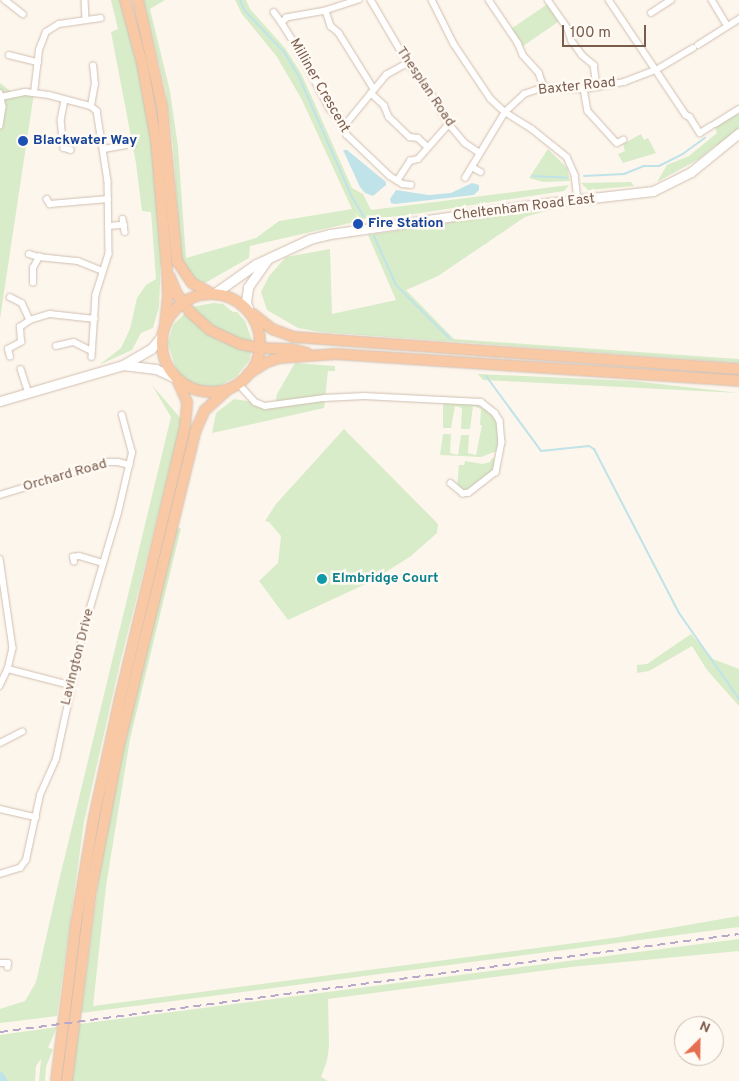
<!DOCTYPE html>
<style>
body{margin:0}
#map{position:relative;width:739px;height:1081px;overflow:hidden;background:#fdf6ec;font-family:Overpass,sans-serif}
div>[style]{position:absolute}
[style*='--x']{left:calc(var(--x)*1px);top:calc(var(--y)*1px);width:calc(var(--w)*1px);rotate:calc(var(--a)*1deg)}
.green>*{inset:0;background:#d8ecc9}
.water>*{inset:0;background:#bfe3e8}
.stream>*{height:2px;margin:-1px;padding:0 1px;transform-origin:1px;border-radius:1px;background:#bfe3e8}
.river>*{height:10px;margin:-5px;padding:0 5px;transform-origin:5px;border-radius:5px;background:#bfe3e8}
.roads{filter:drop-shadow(0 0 1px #d1beb0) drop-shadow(0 0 1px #d1beb0)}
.minor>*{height:5.5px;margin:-2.75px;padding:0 2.75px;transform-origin:2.75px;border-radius:2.75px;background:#fff}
.secondary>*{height:9px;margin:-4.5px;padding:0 4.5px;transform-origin:4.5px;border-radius:4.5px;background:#fff}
.trunk>*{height:10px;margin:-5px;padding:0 5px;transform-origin:5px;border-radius:5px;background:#f9c8a4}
.trunk>.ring{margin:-5px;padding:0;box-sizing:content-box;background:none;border:10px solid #f9c8a4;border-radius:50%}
.rail>*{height:2px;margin-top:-1px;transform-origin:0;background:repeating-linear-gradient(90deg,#b9a8c9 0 8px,transparent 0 13px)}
.dots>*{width:14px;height:14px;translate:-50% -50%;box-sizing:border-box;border:2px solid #fffaf3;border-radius:50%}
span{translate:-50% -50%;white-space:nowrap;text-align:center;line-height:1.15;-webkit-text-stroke:5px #fffaf3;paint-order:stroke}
.street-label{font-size:14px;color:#7a5c4d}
.transit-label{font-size:14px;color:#164399;font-weight:700}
.left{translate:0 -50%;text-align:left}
.culture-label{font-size:14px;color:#0d838f;font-weight:700}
.north{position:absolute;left:674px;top:1016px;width:50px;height:50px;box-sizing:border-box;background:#fffaf3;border:1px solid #cabbb1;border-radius:50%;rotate:23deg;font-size:14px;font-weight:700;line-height:20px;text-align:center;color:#7a5c4d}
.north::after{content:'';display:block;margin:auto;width:18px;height:22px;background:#e76f51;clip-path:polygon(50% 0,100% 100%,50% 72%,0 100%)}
.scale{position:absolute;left:562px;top:25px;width:84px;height:22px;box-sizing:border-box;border:2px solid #7a5c4d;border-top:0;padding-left:6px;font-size:15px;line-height:18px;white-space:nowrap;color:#7a5c4d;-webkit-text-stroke:4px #fffaf3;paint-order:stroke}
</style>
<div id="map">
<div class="green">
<div style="clip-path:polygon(111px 0,121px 0,145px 91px,152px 145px,161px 260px,159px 307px,153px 328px,141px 333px,132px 350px,99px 365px,121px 348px,130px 329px,137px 298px,146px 285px,156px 279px,151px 212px,142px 211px,136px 163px,111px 32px,118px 29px)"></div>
<div style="clip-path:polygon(143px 0,165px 0,150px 9px,170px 91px,178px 147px,186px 258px,256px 238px,279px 221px,352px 209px,302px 100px,277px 57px,242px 14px,235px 0,246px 0,250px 9px,285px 48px,302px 75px,352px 188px,363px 194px,371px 210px,569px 185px,564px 191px,401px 216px,361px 219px,355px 213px,359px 221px,250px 246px,249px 258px,205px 283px,192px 279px,181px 259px,173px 146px,166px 92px)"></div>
<div style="clip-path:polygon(549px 3px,561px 20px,523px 46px,511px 29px)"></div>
<div style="clip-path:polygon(0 83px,13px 93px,34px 93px,0 319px)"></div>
<div style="clip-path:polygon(739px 111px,739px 133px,724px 147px,716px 145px,699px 159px,657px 182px,667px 165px,689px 156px,717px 133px,715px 128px)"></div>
<div style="clip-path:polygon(641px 134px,644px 140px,648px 138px,656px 153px,623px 163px,618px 154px,625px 151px,623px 144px)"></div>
<div style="clip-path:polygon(548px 149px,567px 168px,570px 181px,543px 182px,529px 178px)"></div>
<div style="clip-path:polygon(631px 182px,634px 186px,588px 190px,581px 183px)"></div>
<div style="clip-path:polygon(570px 204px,525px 217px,438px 276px,406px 290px,454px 339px,739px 359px,739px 363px,320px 332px,298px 328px,267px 310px,261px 292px,269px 276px,286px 257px,330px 249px,332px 314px,396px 300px,368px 235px)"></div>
<div style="clip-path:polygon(213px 303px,223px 304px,233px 312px,237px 312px,245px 321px,253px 343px,241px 340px,207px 324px,191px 307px)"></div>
<div style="clip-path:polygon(185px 313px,201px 328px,218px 340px,252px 350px,249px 361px,236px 377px,217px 387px,206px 387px,196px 385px,183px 378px,176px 370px,168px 343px,173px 325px)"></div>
<div style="clip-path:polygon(295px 363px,335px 366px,335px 371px,328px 371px,324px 408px,212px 433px,216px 413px,234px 399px,275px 405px,277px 394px)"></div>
<div style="clip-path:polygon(478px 374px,633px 381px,739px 393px,483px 380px)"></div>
<div style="clip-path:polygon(152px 385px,182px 420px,120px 663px,84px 822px,57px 1016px,0 1023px,0 1009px,25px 1001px,36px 982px,58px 885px,171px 417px)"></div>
<div style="clip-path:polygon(443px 403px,477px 405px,486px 410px,494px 418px,499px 430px,500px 445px,497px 451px,481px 457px,440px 455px,443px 434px,451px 434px,450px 453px,458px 455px,461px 435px,469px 435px,468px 453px,476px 455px,482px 425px,480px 425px,481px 409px,473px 406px,470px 429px,461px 429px,462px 408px,455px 406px,451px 428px,443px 428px)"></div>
<div style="clip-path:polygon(344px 429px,438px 524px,437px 533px,411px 556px,370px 582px,288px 620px,259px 581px,278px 563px,281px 536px,269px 522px,265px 521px,276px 504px)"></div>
<div style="clip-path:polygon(492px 458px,496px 460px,494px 470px,467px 491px,463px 491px,457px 487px,459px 465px,464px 465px,465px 461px,483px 464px,490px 462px)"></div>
<div style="clip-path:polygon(181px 528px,130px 739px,106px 886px,93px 1006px,613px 938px,739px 916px,739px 927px,81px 1013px,101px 864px,125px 738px,175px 529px)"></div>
<div style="clip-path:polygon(691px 634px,713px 659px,739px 669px,739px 706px,707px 670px,692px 646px,649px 671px,637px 673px,637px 665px,647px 664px)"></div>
<div style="clip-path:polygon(739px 939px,739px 951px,571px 967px,328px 999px,329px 1046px,327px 1061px,321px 1077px,328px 1081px,71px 1081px,79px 1024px)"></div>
<div style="clip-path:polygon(57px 1027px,48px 1048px,53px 1049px,46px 1067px,45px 1081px,39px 1081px,41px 1059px,36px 1066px,35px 1081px,0 1081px,0 1035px)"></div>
</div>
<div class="water">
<div style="clip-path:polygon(343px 150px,347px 150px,386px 182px,386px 185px,373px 196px,365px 193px,360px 187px)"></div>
<div style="clip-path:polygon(472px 183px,479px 185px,479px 190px,474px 195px,395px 204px,391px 203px,390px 199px,396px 190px,429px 195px,451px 193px)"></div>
</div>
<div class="stream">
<div style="--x:240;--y:0;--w:12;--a:66"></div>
<div style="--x:245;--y:11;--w:57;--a:46.4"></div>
<div style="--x:284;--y:52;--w:29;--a:59"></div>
<div style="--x:299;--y:77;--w:131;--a:66.2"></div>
<div style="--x:352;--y:197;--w:23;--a:59"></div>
<div style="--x:533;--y:176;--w:34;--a:3"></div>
<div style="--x:584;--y:176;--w:40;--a:-2.9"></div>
<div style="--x:624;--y:174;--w:22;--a:-22"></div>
<div style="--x:644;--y:166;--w:15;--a:0"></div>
<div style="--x:659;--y:166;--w:28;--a:-27"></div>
<div style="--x:684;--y:153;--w:26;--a:-36"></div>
<div style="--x:374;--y:236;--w:54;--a:65.8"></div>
<div style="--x:396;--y:285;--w:76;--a:45"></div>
<div style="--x:486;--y:376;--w:93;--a:53.7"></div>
<div style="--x:541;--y:451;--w:48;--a:-5.9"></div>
<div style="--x:589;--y:446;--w:6;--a:31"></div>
<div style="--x:594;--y:449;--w:185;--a:62.6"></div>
<div style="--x:679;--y:613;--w:105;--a:55.1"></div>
</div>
<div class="river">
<div style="--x:0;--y:1077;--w:4;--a:63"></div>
</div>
<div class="roads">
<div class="minor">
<div style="--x:5;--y:0;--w:23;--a:38"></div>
<div style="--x:85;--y:0;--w:20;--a:87"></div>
<div style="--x:359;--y:0;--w:35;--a:162"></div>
<div style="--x:326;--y:11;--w:40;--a:170"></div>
<div style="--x:287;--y:18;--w:7;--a:135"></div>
<div style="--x:282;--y:23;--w:26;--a:58"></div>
<div style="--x:296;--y:45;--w:72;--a:62"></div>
<div style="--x:330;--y:109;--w:22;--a:47"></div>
<div style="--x:345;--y:125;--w:10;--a:79"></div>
<div style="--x:347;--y:135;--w:59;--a:43.6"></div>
<div style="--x:390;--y:176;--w:15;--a:32"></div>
<div style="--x:403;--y:184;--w:8;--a:7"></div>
<div style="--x:371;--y:0;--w:73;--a:59.6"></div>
<div style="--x:408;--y:63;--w:40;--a:53"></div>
<div style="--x:432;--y:95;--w:34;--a:60"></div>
<div style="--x:449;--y:124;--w:25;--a:50"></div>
<div style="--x:465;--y:143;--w:18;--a:34"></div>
<div style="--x:432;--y:0;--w:49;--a:63.4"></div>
<div style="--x:454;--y:44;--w:66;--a:56.1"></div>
<div style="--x:491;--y:99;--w:19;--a:43"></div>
<div style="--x:505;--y:112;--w:32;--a:32"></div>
<div style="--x:532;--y:129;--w:45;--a:38.7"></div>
<div style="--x:567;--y:157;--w:20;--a:66"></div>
<div style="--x:575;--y:175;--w:26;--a:83"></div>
<div style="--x:489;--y:0;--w:52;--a:56"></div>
<div style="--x:518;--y:43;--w:13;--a:67"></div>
<div style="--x:523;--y:55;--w:24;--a:48"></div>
<div style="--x:539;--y:73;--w:15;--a:70"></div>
<div style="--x:548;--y:0;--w:35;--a:55"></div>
<div style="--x:568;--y:29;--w:13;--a:72"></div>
<div style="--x:572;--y:41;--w:17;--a:54"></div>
<div style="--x:582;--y:55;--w:16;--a:40"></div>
<div style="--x:594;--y:65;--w:22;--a:82"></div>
<div style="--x:609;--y:0;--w:138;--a:56.2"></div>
<div style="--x:686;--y:115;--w:4;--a:27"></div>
<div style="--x:690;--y:117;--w:19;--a:58"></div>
<div style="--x:700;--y:133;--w:13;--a:-32"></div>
<div style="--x:712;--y:0;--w:29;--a:59"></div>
<div style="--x:326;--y:11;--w:16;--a:72"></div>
<div style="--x:331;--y:26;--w:11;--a:41"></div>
<div style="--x:339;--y:33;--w:66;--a:58"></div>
<div style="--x:274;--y:12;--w:14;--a:54"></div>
<div style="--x:651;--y:13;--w:24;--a:-33"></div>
<div style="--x:698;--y:45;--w:49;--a:-32.4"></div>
<div style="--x:9;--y:55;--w:30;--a:14"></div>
<div style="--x:584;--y:89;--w:22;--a:80"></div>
<div style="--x:588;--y:111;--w:43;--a:47.8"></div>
<div style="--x:617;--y:143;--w:7;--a:-27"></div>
<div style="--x:0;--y:93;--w:14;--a:78"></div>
<div style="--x:3;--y:107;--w:19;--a:99"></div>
<div style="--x:34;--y:93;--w:43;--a:-83.4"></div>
<div style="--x:39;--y:50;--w:19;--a:-69"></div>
<div style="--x:46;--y:32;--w:15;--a:-32"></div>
<div style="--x:59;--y:24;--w:42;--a:-8.1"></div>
<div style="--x:371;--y:93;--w:18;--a:43"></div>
<div style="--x:384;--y:105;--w:13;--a:67"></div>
<div style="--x:389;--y:117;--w:29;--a:44"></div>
<div style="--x:410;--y:137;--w:8;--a:7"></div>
<div style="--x:418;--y:138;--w:13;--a:42"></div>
<div style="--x:1;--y:97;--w:25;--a:-12"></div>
<div style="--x:25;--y:92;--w:24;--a:7"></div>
<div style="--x:49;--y:95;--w:43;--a:14.7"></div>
<div style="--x:91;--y:106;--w:8;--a:40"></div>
<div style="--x:97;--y:111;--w:71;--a:81.1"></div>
<div style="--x:108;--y:181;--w:73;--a:89.2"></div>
<div style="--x:109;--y:254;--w:43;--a:107.6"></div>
<div style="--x:96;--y:295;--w:62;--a:93.7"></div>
<div style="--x:65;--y:100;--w:20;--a:101"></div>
<div style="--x:61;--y:120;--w:28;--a:84"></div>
<div style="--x:64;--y:148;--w:7;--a:16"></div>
<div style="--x:91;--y:106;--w:22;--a:-80"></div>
<div style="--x:95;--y:84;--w:18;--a:-96"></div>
<div style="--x:715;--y:124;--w:28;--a:-32"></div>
<div style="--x:345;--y:125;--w:65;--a:-50.6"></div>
<div style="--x:386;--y:75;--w:25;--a:-29"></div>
<div style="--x:104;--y:149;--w:29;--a:-10"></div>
<div style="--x:472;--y:167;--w:10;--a:29"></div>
<div style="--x:465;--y:178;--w:77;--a:-58.8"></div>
<div style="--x:505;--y:112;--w:26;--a:-43"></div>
<div style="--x:524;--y:94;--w:21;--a:-19"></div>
<div style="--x:544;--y:87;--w:40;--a:2.9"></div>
<div style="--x:584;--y:89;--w:41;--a:-9.9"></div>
<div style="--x:624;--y:82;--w:34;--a:-21"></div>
<div style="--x:656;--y:70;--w:43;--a:-30.7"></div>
<div style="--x:397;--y:181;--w:24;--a:-57"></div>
<div style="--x:410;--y:161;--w:8;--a:-14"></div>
<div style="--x:418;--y:159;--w:47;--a:-48.5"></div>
<div style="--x:47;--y:199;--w:6;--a:59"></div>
<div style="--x:50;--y:204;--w:58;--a:-4.9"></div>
<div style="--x:123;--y:219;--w:13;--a:81"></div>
<div style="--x:108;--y:226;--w:16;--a:-4"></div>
<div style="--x:29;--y:254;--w:10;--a:17"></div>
<div style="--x:39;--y:257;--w:39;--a:6"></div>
<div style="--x:78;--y:261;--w:27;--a:22"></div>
<div style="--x:33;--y:283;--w:15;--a:-90"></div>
<div style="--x:33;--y:268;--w:13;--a:-61"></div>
<div style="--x:10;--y:297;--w:13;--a:27"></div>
<div style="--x:22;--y:303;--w:19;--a:65"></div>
<div style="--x:56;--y:346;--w:18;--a:-13"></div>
<div style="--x:74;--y:342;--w:20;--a:27"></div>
<div style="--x:10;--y:357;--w:8;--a:-104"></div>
<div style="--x:8;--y:349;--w:15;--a:-28"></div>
<div style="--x:21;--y:342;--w:15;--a:-94"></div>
<div style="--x:20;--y:327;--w:12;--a:-35"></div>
<div style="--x:30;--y:320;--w:21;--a:-17"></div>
<div style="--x:50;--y:314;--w:45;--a:6.3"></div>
<div style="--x:21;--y:369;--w:26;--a:72"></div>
<div style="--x:238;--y:383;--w:25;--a:48"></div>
<div style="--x:255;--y:402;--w:11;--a:22"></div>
<div style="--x:265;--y:406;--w:60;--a:-7.7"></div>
<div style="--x:324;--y:398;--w:40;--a:-2.9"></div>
<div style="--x:364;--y:396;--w:117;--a:2.9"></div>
<div style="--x:481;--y:402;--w:18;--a:38"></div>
<div style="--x:495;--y:413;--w:9;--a:58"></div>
<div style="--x:500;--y:421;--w:21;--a:85"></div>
<div style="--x:502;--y:442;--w:31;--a:101"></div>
<div style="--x:496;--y:472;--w:34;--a:142"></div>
<div style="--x:469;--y:493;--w:6;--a:171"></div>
<div style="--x:463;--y:494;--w:16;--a:-140"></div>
<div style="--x:0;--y:495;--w:113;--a:-17"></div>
<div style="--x:108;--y:462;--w:10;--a:0"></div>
<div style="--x:118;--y:462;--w:12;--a:14"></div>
<div style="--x:0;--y:559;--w:90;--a:81.7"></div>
<div style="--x:13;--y:648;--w:22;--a:103"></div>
<div style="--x:8;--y:669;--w:19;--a:115"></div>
<div style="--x:74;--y:562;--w:5;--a:-101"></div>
<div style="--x:73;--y:557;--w:6;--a:-9"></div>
<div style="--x:79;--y:556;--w:25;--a:16"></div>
<div style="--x:8;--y:669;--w:64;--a:14.5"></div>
<div style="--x:0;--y:743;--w:25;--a:-27"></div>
<div style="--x:0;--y:809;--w:37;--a:13"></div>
<div style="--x:0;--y:874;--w:21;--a:-17"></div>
<div style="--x:20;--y:868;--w:10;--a:-53"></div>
<div style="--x:26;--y:860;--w:66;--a:-77.8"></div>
<div style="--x:40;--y:795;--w:39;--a:-66"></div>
<div style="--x:56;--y:759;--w:137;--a:-77.8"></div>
<div style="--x:85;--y:625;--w:117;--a:-73.6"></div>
<div style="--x:118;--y:513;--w:62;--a:-76.9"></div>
<div style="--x:132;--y:453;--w:39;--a:-105"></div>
<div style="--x:0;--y:963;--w:8;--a:0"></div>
<div style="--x:8;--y:963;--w:4;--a:90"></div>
</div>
<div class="secondary">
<div style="--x:215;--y:293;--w:50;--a:-35.3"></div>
<div style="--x:256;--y:264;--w:60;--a:-24.8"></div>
<div style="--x:310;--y:239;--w:21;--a:-14"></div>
<div style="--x:330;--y:234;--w:211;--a:-8.2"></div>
<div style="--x:539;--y:204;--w:115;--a:-6.5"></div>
<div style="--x:653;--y:191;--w:42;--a:-26.6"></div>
<div style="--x:691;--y:172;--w:62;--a:-39.1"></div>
<div style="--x:248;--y:308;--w:6;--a:-108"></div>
<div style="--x:246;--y:302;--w:15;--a:-82"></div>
<div style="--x:248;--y:287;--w:33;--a:-55"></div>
<div style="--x:123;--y:365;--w:33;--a:7"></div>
<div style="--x:156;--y:369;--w:21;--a:25"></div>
<div style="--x:0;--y:401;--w:128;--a:-16.3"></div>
<div style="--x:123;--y:365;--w:32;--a:-30"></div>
<div style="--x:151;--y:349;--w:17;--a:-50"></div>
</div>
<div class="trunk">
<div style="--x:125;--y:0;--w:65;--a:74.9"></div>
<div style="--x:142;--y:63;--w:78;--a:79.7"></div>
<div style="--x:156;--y:140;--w:129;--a:85.1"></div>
<div style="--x:167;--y:269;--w:27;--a:88"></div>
<div style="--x:168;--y:296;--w:29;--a:96"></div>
<div style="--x:138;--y:0;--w:109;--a:77.2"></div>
<div style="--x:162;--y:106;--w:156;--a:84.5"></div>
<div style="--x:177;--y:261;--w:27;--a:56"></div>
<div style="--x:192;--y:283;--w:19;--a:28"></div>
<div style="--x:170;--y:277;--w:18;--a:68"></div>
<div style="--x:177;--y:294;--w:22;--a:54"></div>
<div style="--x:190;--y:312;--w:27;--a:42"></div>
<div style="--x:210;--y:330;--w:33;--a:25"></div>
<div style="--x:240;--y:344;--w:19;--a:12"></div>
<div style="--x:259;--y:348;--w:32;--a:2"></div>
<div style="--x:291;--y:349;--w:16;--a:14"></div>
<div class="ring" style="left:162px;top:294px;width:88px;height:88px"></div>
<div style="--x:253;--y:314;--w:24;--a:38"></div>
<div style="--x:272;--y:329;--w:23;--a:20"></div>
<div style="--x:294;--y:337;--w:446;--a:4.1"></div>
<div style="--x:248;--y:374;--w:22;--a:-32"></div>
<div style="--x:267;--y:362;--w:13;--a:-18"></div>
<div style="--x:279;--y:358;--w:57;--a:-4"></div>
<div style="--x:336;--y:354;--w:404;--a:3.8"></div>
<div style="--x:56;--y:1081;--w:159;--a:-82.8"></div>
<div style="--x:76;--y:923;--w:108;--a:-80.4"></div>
<div style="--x:94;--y:817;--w:118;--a:-77.7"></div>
<div style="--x:119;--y:702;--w:283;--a:-76.5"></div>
<div style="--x:185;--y:427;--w:25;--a:-85"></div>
<div style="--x:187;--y:402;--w:24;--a:-114"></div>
<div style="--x:67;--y:1081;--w:192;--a:-82.8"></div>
<div style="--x:91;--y:891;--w:145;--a:-79.2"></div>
<div style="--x:118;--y:749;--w:326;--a:-76.3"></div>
<div style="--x:195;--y:432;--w:24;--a:-66"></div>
<div style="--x:205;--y:410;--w:30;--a:-42"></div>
</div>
</div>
<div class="rail">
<div style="--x:0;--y:1032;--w:745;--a:-7.55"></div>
</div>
<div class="dots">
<div style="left:23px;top:141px;background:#1a4fb4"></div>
<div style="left:358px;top:224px;background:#1a4fb4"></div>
<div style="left:322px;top:579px;background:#0f9aa8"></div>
</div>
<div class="street-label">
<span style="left:319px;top:86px;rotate:60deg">Milliner Crescent</span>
<span style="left:425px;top:87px;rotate:56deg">Thespian Road</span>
<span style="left:577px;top:87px;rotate:-6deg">Baxter Road</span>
<span style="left:524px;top:208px;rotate:-7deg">Cheltenham Road East</span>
<span style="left:65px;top:476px;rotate:-16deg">Orchard Road</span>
<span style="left:78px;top:657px;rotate:-76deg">Lavington Drive</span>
</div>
<div class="transit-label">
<span class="left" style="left:33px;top:141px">Blackwater Way</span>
<span class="left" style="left:368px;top:224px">Fire Station</span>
</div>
<div class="culture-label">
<span class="left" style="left:332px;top:579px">Elmbridge Court</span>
</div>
<div class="north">N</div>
<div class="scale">100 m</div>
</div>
